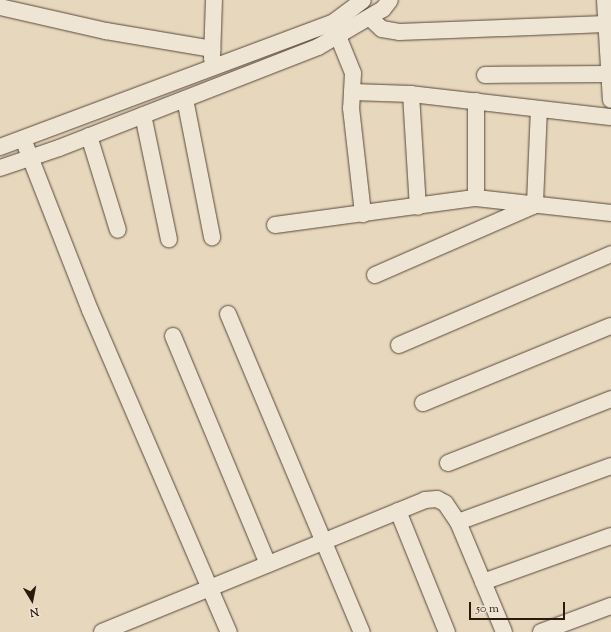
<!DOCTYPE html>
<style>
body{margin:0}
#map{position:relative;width:611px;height:632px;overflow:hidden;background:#e6d7bd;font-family:"Sorts Mill Goudy",serif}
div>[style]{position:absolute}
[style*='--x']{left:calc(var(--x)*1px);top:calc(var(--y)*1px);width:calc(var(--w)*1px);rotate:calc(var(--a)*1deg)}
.roads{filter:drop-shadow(0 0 1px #5a4839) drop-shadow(0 0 1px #5a4839)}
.minor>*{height:16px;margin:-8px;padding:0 8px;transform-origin:8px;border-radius:8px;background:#efe5d4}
span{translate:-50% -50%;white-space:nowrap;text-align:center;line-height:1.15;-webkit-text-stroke:4px #efe5d4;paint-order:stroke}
.north{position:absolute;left:12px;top:580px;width:40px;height:40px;-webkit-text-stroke:3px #efe5d4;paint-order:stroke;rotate:170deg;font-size:11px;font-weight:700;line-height:16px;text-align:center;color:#2c190d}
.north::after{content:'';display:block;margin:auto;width:14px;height:18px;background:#2c190d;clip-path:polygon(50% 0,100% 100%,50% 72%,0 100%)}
.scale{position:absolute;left:469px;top:602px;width:96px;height:18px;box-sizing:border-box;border:2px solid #2c190d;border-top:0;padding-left:5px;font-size:12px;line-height:14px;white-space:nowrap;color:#2c190d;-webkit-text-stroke:3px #efe5d4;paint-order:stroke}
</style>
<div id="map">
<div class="roads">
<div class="minor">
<div style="--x:605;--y:0;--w:100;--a:86.6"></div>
<div style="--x:0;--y:7;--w:109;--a:12.8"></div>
<div style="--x:106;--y:31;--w:108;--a:9.6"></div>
<div style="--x:370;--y:18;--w:16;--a:43"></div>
<div style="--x:382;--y:29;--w:17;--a:10"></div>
<div style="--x:399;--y:32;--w:207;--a:-2.2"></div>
<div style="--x:338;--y:36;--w:40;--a:68"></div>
<div style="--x:353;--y:73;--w:35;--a:93"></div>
<div style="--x:351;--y:108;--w:107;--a:83.5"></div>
<div style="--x:212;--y:59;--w:59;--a:-88.1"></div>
<div style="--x:485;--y:75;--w:124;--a:-0.5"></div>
<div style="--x:352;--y:92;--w:59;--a:1.9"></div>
<div style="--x:411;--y:94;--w:201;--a:6.6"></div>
<div style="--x:411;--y:94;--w:113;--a:86.5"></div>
<div style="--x:185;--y:99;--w:141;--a:78.9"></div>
<div style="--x:476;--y:101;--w:97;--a:90"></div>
<div style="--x:143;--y:115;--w:127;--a:78.2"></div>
<div style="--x:89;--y:136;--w:98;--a:72.9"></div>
<div style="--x:23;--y:139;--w:184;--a:68.6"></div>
<div style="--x:90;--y:310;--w:351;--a:66.7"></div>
<div style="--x:0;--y:147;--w:357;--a:-20.5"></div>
<div style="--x:334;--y:22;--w:36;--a:-37"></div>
<div style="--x:0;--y:168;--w:62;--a:-18.7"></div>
<div style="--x:59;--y:148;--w:278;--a:-21.3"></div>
<div style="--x:318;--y:47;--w:75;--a:-30.3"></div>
<div style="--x:383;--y:9;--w:11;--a:-52"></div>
<div style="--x:275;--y:225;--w:203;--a:-7.7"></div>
<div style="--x:476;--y:198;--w:136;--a:6.3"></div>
<div style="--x:375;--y:275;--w:172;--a:-23.6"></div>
<div style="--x:533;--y:206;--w:4;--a:-56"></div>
<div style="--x:535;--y:203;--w:94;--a:-87.6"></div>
<div style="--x:228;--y:314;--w:345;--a:67.2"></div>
<div style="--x:173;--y:336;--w:247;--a:67.4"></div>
<div style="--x:399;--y:345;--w:231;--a:-23.2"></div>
<div style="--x:423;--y:403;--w:203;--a:-22.3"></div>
<div style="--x:448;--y:463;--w:175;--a:-21.4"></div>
<div style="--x:398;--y:511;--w:131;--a:68"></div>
<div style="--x:458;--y:522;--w:163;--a:-20.1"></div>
<div style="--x:483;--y:582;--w:136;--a:-19.8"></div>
<div style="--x:102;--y:632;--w:349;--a:-22.2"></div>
<div style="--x:425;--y:500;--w:12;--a:-5"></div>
<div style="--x:437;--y:499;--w:9;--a:27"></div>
<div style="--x:445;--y:503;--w:23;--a:56"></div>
<div style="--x:458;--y:522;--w:119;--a:67.3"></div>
<div style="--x:541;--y:632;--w:75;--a:-20.4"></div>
</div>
</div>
<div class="north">N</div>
<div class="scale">50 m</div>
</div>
